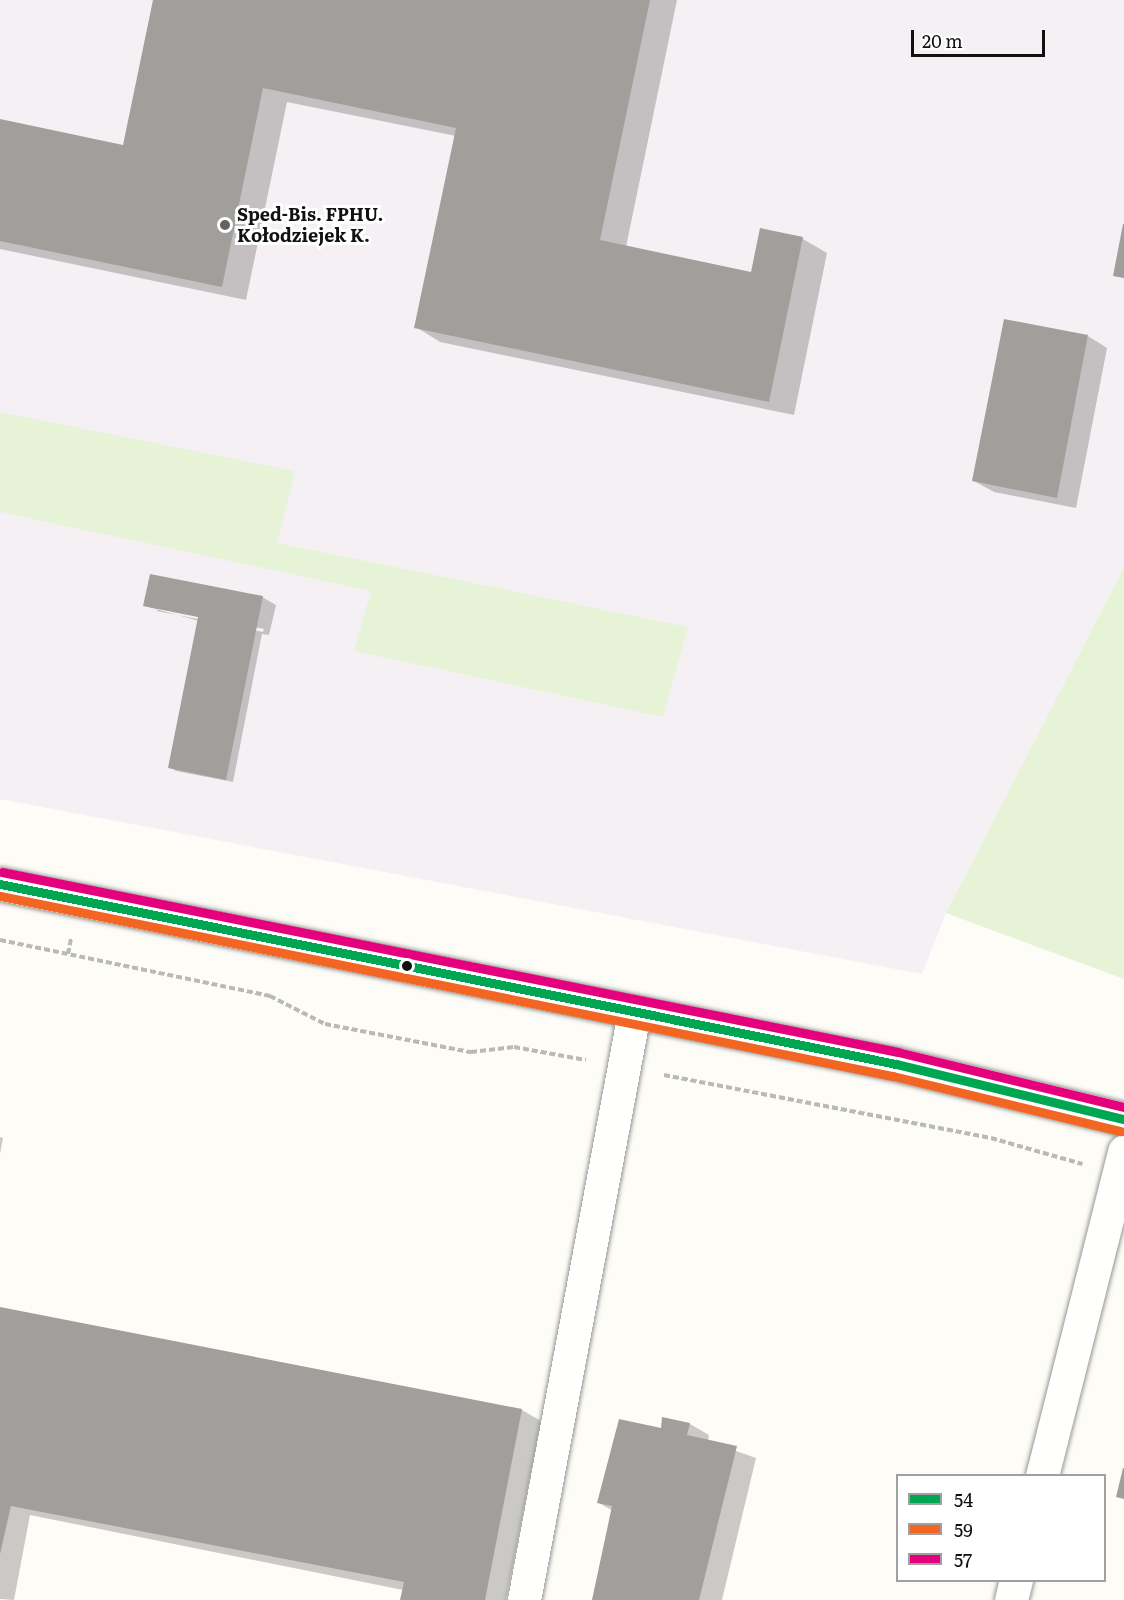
<!DOCTYPE html>
<meta charset="utf-8">
<style>
body{margin:0}
#map{position:relative;width:1124px;height:1600px;overflow:hidden;background:#fdfcf7;font-family:Literata,serif}
div>[style]{position:absolute}
[style*='--x']{left:calc(var(--x)*1px);top:calc(var(--y)*1px);width:calc(var(--w)*1px);rotate:calc(var(--a)*1deg)}
.industrial>*{inset:0;background:#f5f0f3}
.green>*{inset:0;background:#e7f3d7}
.shadow>*{inset:0;background:#0003}
.building>*{inset:0;background:#a19f9c}
.path>*{height:4px;margin-top:-2px;transform-origin:0;background:repeating-linear-gradient(90deg,#b9b9b8 0 6px,transparent 0 9px)}
.roads{filter:drop-shadow(0 0 2px #979795) drop-shadow(0 0 2px #979795)}
.minor>*{height:33px;margin:-16.5px;padding:0 16.5px;transform-origin:16.5px;border-radius:16.5px;background:#fffffe}
.bus-1>*{height:9px;margin:-4.5px;padding:0 4.5px;transform-origin:4.5px;border-radius:4.5px;background:#00a651}
.bus-2>*{height:9px;margin:-4.5px;padding:0 4.5px;transform-origin:4.5px;border-radius:4.5px;background:#f26522}
.bus-3>*{height:9px;margin:-4.5px;padding:0 4.5px;transform-origin:4.5px;border-radius:4.5px;background:#e5007d}
.dots>*{width:16px;height:16px;translate:-50% -50%;box-sizing:border-box;border:3px solid #fff;border-radius:50%}
span{translate:-50% -50%;white-space:nowrap;text-align:center;line-height:1.15;-webkit-text-stroke:6px #fff;paint-order:stroke}
.poi-label{font-size:18px;color:#111;font-weight:700}
.left{translate:0 -50%;text-align:left}
.legend{position:absolute;left:896px;top:1474px;width:210px;height:108px;box-sizing:border-box;background:#fff;border:2px solid #a0a0a0;margin:0;padding:8px 10px;list-style:none;font-size:18px;color:#111}
.legend li{display:flex;align-items:center;gap:12px;height:30px}
.legend b{width:30px;border:2px solid #a0a0a0}
.scale{position:absolute;left:911px;top:30px;width:134px;height:27px;box-sizing:border-box;border:3px solid #111;border-top:0;padding-left:8px;font-size:18px;line-height:21px;white-space:nowrap;color:#111;-webkit-text-stroke:4px #fff;paint-order:stroke}
</style>
<div id="map">
<div class="industrial">
<div style="clip-path:polygon(0 0,1124px 0,1124px 567px,946px 913px,922px 974px,0 799px)"></div>
</div>
<div class="green">
<div style="clip-path:polygon(0 412px,295px 471px,277px 543px,688px 627px,663px 717px,354px 651px,371px 591px,0 512px)"></div>
<div style="clip-path:polygon(1124px 567px,1124px 979px,946px 913px)"></div>
</div>
<div class="shadow">
<div style="clip-path:polygon(154px 0,677px 0,626px 247px,752px 274px,761px 230px,803px 239px,827px 253px,794px 415px,440px 342px,416px 327px,456px 136px,287px 102px,246px 300px,0 249px,0 121px,124px 146px)"></div>
<div style="clip-path:polygon(1088px 336px,1107px 348px,1076px 508px,994px 492px,974px 481px)"></div>
<div style="clip-path:polygon(evenodd,262px 597px,276px 605px,269px 635px,262px 634px,233px 782px,176px 771px,170px 767px,199px 621px,145px 606px,262px 597px,157px 608px,264px 629px,263px 632px,157px 611px,157px 608px)"></div>
<div style="clip-path:polygon(0 1137px,3px 1138px,0 1154px)"></div>
<div style="clip-path:polygon(0 1308px,522px 1410px,541px 1421px,506px 1600px,401px 1600px,403px 1590px,30px 1515px,14px 1600px,0 1599px)"></div>
<div style="clip-path:polygon(690px 1424px,709px 1435px,708px 1441px,756px 1458px,722px 1600px,594px 1600px,613px 1511px,599px 1503px,662px 1430px)"></div>
</div>
<div class="building">
<div style="clip-path:polygon(153px 0,650px 0,600px 240px,751px 272px,760px 228px,803px 237px,769px 402px,414px 328px,456px 128px,263px 88px,222px 287px,0 241px,0 119px,123px 145px)"></div>
<div style="clip-path:polygon(1123px 224px,1124px 224px,1124px 278px,1113px 276px)"></div>
<div style="clip-path:polygon(1004px 319px,1088px 335px,1057px 498px,972px 481px)"></div>
<div style="clip-path:polygon(150px 574px,263px 596px,226px 780px,168px 768px,198px 617px,143px 606px)"></div>
<div style="clip-path:polygon(0 1307px,522px 1409px,485px 1600px,400px 1600px,404px 1582px,11px 1506px,0 1554px)"></div>
<div style="clip-path:polygon(662px 1417px,690px 1423px,687px 1435px,737px 1446px,699px 1600px,592px 1600px,612px 1506px,597px 1503px,619px 1419px,661px 1428px)"></div>
<div style="clip-path:polygon(1123px 1468px,1124px 1468px,1124px 1499px,1116px 1497px)"></div>
</div>
<div class="path">
<div style="--x:0;--y:940;--w:276;--a:11.7"></div>
<div style="--x:270;--y:996;--w:62;--a:27"></div>
<div style="--x:325;--y:1024;--w:149;--a:10.9"></div>
<div style="--x:471;--y:1052;--w:43;--a:-6.6"></div>
<div style="--x:514;--y:1047;--w:73;--a:10.2"></div>
<div style="--x:68;--y:954;--w:16;--a:-79"></div>
<div style="--x:664;--y:1075;--w:333;--a:10.9"></div>
<div style="--x:991;--y:1138;--w:95;--a:15.9"></div>
</div>
<div class="roads">
<div class="minor">
<div style="--x:0;--y:884;--w:914;--a:11.36"></div>
<div style="--x:896;--y:1064;--w:235;--a:13.6"></div>
<div style="--x:1042;--y:1476;--w:335;--a:-75.8"></div>
<div style="--x:524;--y:1600;--w:597;--a:-79.39"></div>
<div style="--x:1011;--y:1600;--w:21;--a:-76"></div>
</div>
</div>
<div class="bus-1">
<div style="--x:0;--y:884;--w:914;--a:11.36"></div>
<div style="--x:896;--y:1064;--w:235;--a:13.6"></div>
</div>
<div class="bus-2">
<div style="--x:0;--y:896;--w:911;--a:11.4"></div>
<div style="--x:893;--y:1076;--w:235;--a:13.6"></div>
</div>
<div class="bus-3">
<div style="--x:2;--y:872;--w:914;--a:11.36"></div>
<div style="--x:898;--y:1052;--w:233;--a:13.7"></div>
</div>
<div class="dots">
<div style="left:225px;top:225px;background:#646362"></div>
<div style="left:407px;top:966px;background:#111"></div>
</div>
<div class="poi-label">
<span class="left" style="left:237px;top:225px">Sped-Bis. FPHU.<br>Kołodziejek K.</span>
</div>
<ul class="legend">
<li><b style="height:8px;background:#00a651"></b>54</li>
<li><b style="height:8px;background:#f26522"></b>59</li>
<li><b style="height:8px;background:#e5007d"></b>57</li>
</ul>
<div class="scale">20 m</div>
</div>
